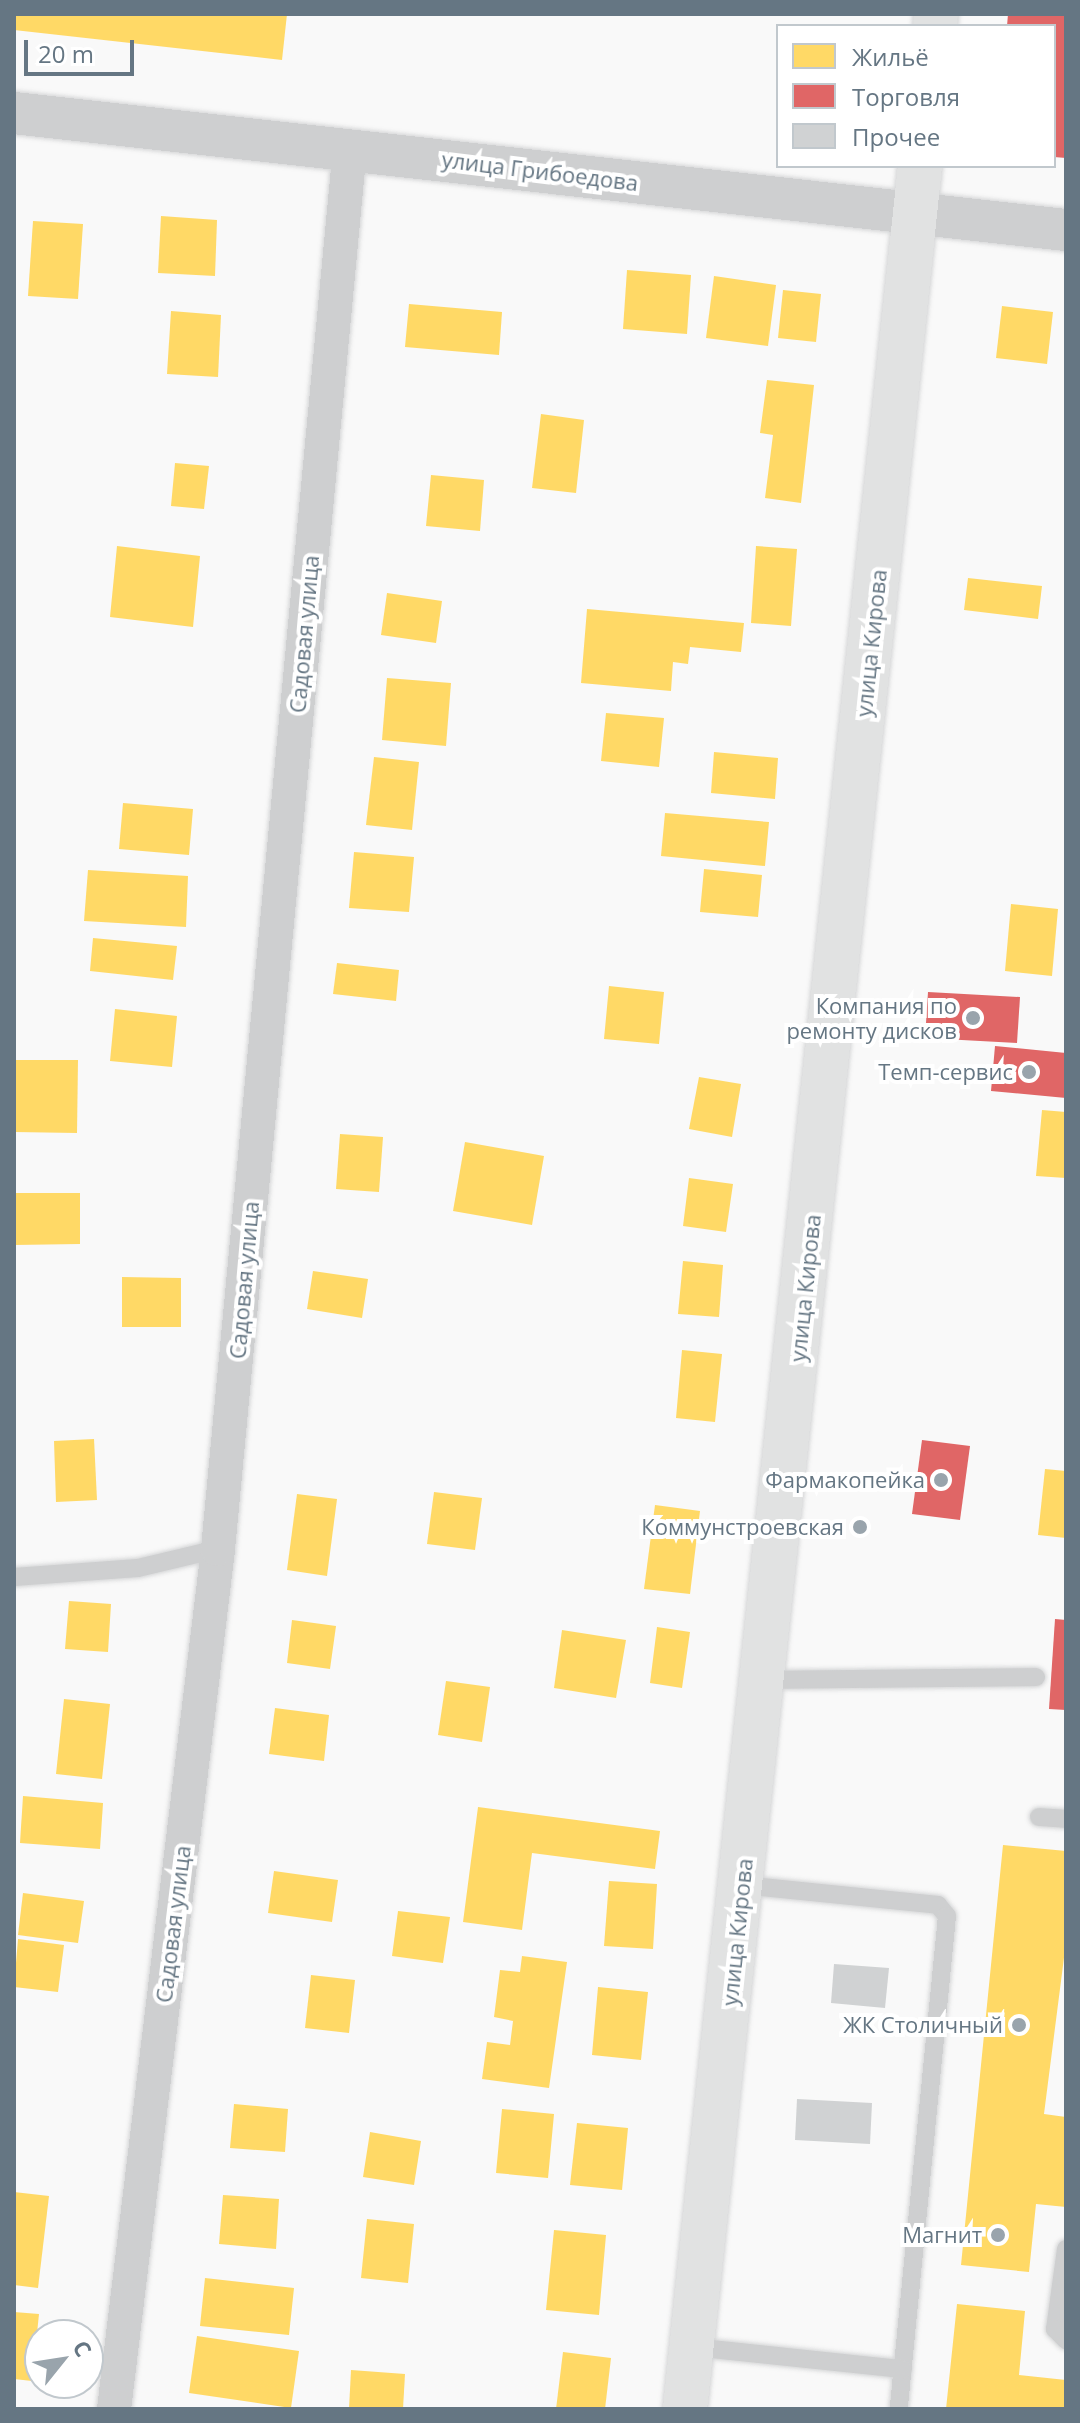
<!DOCTYPE html>
<meta charset="utf-8">
<style>
body{margin:0}
#map{position:relative;width:1080px;height:2423px;overflow:hidden;background:#f9f9f9;font-family:"Open Sans",sans-serif}
div>[style]{position:absolute}
[style*='--x']{left:calc(var(--x)*1px);top:calc(var(--y)*1px);width:calc(var(--w)*1px);rotate:calc(var(--a)*1deg)}
.homes>*{inset:0;background:#ffd966}
.shops>*{inset:0;background:#e06666}
.building>*{inset:0;background:#d0d2d3}
.roads{filter:drop-shadow(0 0 2px #d5d6d7) drop-shadow(0 0 2px #d5d6d7)}
.service>*{height:18px;margin:-9px;padding:0 9px;transform-origin:9px;border-radius:9px;background:#cecfd0}
.minor>*{height:34px;margin:-17px;padding:0 17px;transform-origin:17px;border-radius:17px;background:#cecfd0}
.tertiary>*{height:42px;margin:-21px;padding:0 21px;transform-origin:21px;border-radius:21px;background:#cecfd0}
.secondary>*{height:44px;margin:-22px;padding:0 22px;transform-origin:22px;border-radius:22px;background:#e1e2e2}
.dots>*{width:22px;height:22px;translate:-50% -50%;box-sizing:border-box;border:4px solid #fff;border-radius:50%}
span{translate:-50% -50%;white-space:nowrap;text-align:center;line-height:1.15;-webkit-text-stroke:8px #fff;paint-order:stroke}
.street-label{font-size:22px;color:#657683}
.poi-label{font-size:22px;color:#657683}
.right{translate:-100% -50%;text-align:right}
.frame{position:absolute;inset:0;border:16px solid #657683;pointer-events:none}
.legend{position:absolute;left:776px;top:24px;width:280px;height:144px;box-sizing:border-box;background:#fff;border:2px solid #c1c8cd;margin:0;padding:10px 14px;list-style:none;font-size:24px;color:#657683}
.legend li{display:flex;align-items:center;gap:16px;height:40px}
.legend b{width:40px;border:2px solid #c1c8cd}
.north{position:absolute;left:24px;top:2319px;width:80px;height:80px;box-sizing:border-box;background:#fff;border:2px solid #c1c8cd;border-radius:50%;rotate:60deg;font-size:22px;font-weight:700;line-height:32px;text-align:center;color:#657683}
.north::after{content:'';display:block;margin:auto;width:28px;height:36px;background:#99a4ac;clip-path:polygon(50% 0,100% 100%,50% 72%,0 100%)}
.scale{position:absolute;left:24px;top:40px;width:110px;height:36px;box-sizing:border-box;border:4px solid #657683;border-top:0;padding-left:10px;font-size:24px;line-height:28px;white-space:nowrap;color:#657683;-webkit-text-stroke:6px #fff;paint-order:stroke}
</style>
<div id="map">
<div class="homes">
<div style="clip-path:polygon(14px 14px,287px 14px,282px 60px,14px 30px)"></div>
<div style="clip-path:polygon(161px 216px,217px 220px,215px 276px,158px 273px)"></div>
<div style="clip-path:polygon(33px 221px,83px 224px,78px 299px,28px 296px)"></div>
<div style="clip-path:polygon(627px 270px,691px 275px,687px 334px,623px 329px)"></div>
<div style="clip-path:polygon(714px 276px,776px 285px,768px 346px,706px 338px)"></div>
<div style="clip-path:polygon(783px 290px,821px 294px,816px 342px,778px 338px)"></div>
<div style="clip-path:polygon(409px 304px,502px 312px,499px 355px,405px 347px)"></div>
<div style="clip-path:polygon(1002px 306px,1053px 312px,1047px 364px,996px 358px)"></div>
<div style="clip-path:polygon(171px 311px,221px 315px,218px 377px,167px 374px)"></div>
<div style="clip-path:polygon(767px 380px,814px 385px,801px 503px,765px 498px,773px 435px,760px 433px)"></div>
<div style="clip-path:polygon(541px 414px,584px 420px,576px 493px,532px 488px)"></div>
<div style="clip-path:polygon(175px 463px,209px 466px,204px 509px,171px 506px)"></div>
<div style="clip-path:polygon(431px 475px,484px 480px,480px 531px,426px 526px)"></div>
<div style="clip-path:polygon(117px 546px,200px 556px,193px 627px,110px 617px)"></div>
<div style="clip-path:polygon(756px 546px,797px 549px,791px 626px,751px 623px)"></div>
<div style="clip-path:polygon(968px 578px,1042px 586px,1038px 619px,964px 610px)"></div>
<div style="clip-path:polygon(387px 593px,442px 601px,436px 643px,381px 635px)"></div>
<div style="clip-path:polygon(587px 609px,744px 623px,741px 652px,690px 647px,688px 664px,673px 662px,671px 691px,581px 683px)"></div>
<div style="clip-path:polygon(387px 678px,451px 683px,446px 746px,382px 740px)"></div>
<div style="clip-path:polygon(606px 713px,664px 718px,659px 767px,601px 761px)"></div>
<div style="clip-path:polygon(714px 752px,778px 758px,775px 799px,711px 793px)"></div>
<div style="clip-path:polygon(374px 757px,419px 762px,412px 830px,366px 825px)"></div>
<div style="clip-path:polygon(123px 803px,193px 809px,189px 855px,119px 849px)"></div>
<div style="clip-path:polygon(665px 813px,769px 822px,765px 866px,661px 856px)"></div>
<div style="clip-path:polygon(354px 852px,414px 857px,409px 912px,349px 908px)"></div>
<div style="clip-path:polygon(704px 869px,762px 875px,758px 917px,700px 912px)"></div>
<div style="clip-path:polygon(88px 870px,188px 876px,186px 927px,84px 921px)"></div>
<div style="clip-path:polygon(1011px 904px,1058px 909px,1052px 976px,1005px 971px)"></div>
<div style="clip-path:polygon(93px 938px,177px 946px,173px 980px,90px 971px)"></div>
<div style="clip-path:polygon(337px 963px,399px 970px,396px 1001px,333px 994px)"></div>
<div style="clip-path:polygon(609px 986px,664px 992px,659px 1044px,604px 1039px)"></div>
<div style="clip-path:polygon(115px 1009px,177px 1016px,172px 1067px,110px 1061px)"></div>
<div style="clip-path:polygon(14px 1060px,78px 1060px,77px 1133px,14px 1132px)"></div>
<div style="clip-path:polygon(699px 1077px,741px 1084px,732px 1137px,689px 1129px)"></div>
<div style="clip-path:polygon(1042px 1110px,1066px 1112px,1066px 1178px,1036px 1176px)"></div>
<div style="clip-path:polygon(340px 1134px,383px 1137px,379px 1192px,336px 1189px)"></div>
<div style="clip-path:polygon(465px 1142px,544px 1156px,532px 1225px,453px 1211px)"></div>
<div style="clip-path:polygon(689px 1178px,733px 1184px,726px 1232px,683px 1226px)"></div>
<div style="clip-path:polygon(14px 1193px,80px 1193px,80px 1244px,14px 1245px)"></div>
<div style="clip-path:polygon(683px 1261px,723px 1265px,719px 1317px,678px 1314px)"></div>
<div style="clip-path:polygon(313px 1271px,368px 1279px,362px 1318px,307px 1309px)"></div>
<div style="clip-path:polygon(122px 1277px,181px 1278px,181px 1327px,122px 1327px)"></div>
<div style="clip-path:polygon(682px 1350px,722px 1354px,715px 1422px,676px 1418px)"></div>
<div style="clip-path:polygon(94px 1439px,97px 1500px,56px 1502px,54px 1441px)"></div>
<div style="clip-path:polygon(1045px 1469px,1066px 1471px,1066px 1538px,1038px 1535px)"></div>
<div style="clip-path:polygon(434px 1492px,482px 1498px,475px 1550px,427px 1544px)"></div>
<div style="clip-path:polygon(297px 1494px,337px 1499px,327px 1576px,287px 1570px)"></div>
<div style="clip-path:polygon(655px 1505px,700px 1511px,690px 1594px,644px 1589px)"></div>
<div style="clip-path:polygon(69px 1601px,111px 1604px,108px 1652px,65px 1649px)"></div>
<div style="clip-path:polygon(292px 1620px,336px 1626px,330px 1669px,287px 1663px)"></div>
<div style="clip-path:polygon(657px 1627px,690px 1632px,682px 1688px,650px 1683px)"></div>
<div style="clip-path:polygon(562px 1630px,626px 1640px,616px 1698px,554px 1688px)"></div>
<div style="clip-path:polygon(446px 1681px,490px 1687px,482px 1742px,438px 1735px)"></div>
<div style="clip-path:polygon(64px 1699px,110px 1704px,102px 1779px,56px 1774px)"></div>
<div style="clip-path:polygon(275px 1708px,329px 1715px,324px 1761px,269px 1754px)"></div>
<div style="clip-path:polygon(23px 1796px,103px 1803px,100px 1849px,20px 1843px)"></div>
<div style="clip-path:polygon(478px 1807px,660px 1831px,655px 1869px,532px 1853px,522px 1930px,463px 1922px)"></div>
<div style="clip-path:polygon(1003px 1845px,1066px 1851px,1066px 1942px,1044px 2114px,1066px 2117px,1066px 2207px,1036px 2204px,1029px 2272px,961px 2265px)"></div>
<div style="clip-path:polygon(274px 1871px,338px 1880px,332px 1922px,268px 1913px)"></div>
<div style="clip-path:polygon(609px 1881px,657px 1884px,653px 1949px,604px 1946px)"></div>
<div style="clip-path:polygon(23px 1893px,84px 1901px,78px 1943px,18px 1935px)"></div>
<div style="clip-path:polygon(398px 1911px,450px 1917px,443px 1963px,392px 1956px)"></div>
<div style="clip-path:polygon(18px 1939px,64px 1945px,58px 1992px,14px 1987px)"></div>
<div style="clip-path:polygon(522px 1956px,567px 1962px,549px 2088px,482px 2079px,487px 2042px,510px 2045px,513px 2021px,494px 2017px,500px 1970px,520px 1972px)"></div>
<div style="clip-path:polygon(311px 1975px,355px 1980px,349px 2033px,305px 2028px)"></div>
<div style="clip-path:polygon(598px 1987px,648px 1992px,641px 2060px,592px 2055px)"></div>
<div style="clip-path:polygon(234px 2104px,288px 2109px,285px 2152px,230px 2148px)"></div>
<div style="clip-path:polygon(502px 2109px,554px 2114px,548px 2178px,496px 2173px)"></div>
<div style="clip-path:polygon(577px 2123px,628px 2128px,622px 2190px,570px 2185px)"></div>
<div style="clip-path:polygon(370px 2132px,421px 2141px,414px 2185px,363px 2177px)"></div>
<div style="clip-path:polygon(14px 2192px,49px 2196px,38px 2288px,14px 2285px)"></div>
<div style="clip-path:polygon(223px 2195px,279px 2199px,276px 2249px,219px 2244px)"></div>
<div style="clip-path:polygon(367px 2219px,414px 2224px,408px 2283px,361px 2278px)"></div>
<div style="clip-path:polygon(554px 2230px,606px 2235px,599px 2315px,546px 2310px)"></div>
<div style="clip-path:polygon(205px 2278px,294px 2288px,289px 2335px,200px 2326px)"></div>
<div style="clip-path:polygon(957px 2304px,1025px 2311px,1019px 2375px,1066px 2380px,1066px 2409px,946px 2409px)"></div>
<div style="clip-path:polygon(14px 2312px,39px 2314px,32px 2381px,14px 2379px)"></div>
<div style="clip-path:polygon(197px 2336px,299px 2351px,291px 2408px,189px 2393px)"></div>
<div style="clip-path:polygon(563px 2352px,611px 2358px,605px 2409px,556px 2409px)"></div>
<div style="clip-path:polygon(351px 2370px,405px 2374px,403px 2409px,349px 2409px)"></div>
</div>
<div class="shops">
<div style="clip-path:polygon(1008px 14px,1066px 14px,1066px 158px,1054px 157px,1054px 26px,1007px 26px)"></div>
<div style="clip-path:polygon(928px 992px,1020px 997px,1017px 1043px,925px 1038px)"></div>
<div style="clip-path:polygon(995px 1046px,1066px 1053px,1066px 1098px,991px 1091px)"></div>
<div style="clip-path:polygon(922px 1440px,970px 1446px,960px 1520px,912px 1514px)"></div>
<div style="clip-path:polygon(1055px 1619px,1066px 1620px,1066px 1710px,1049px 1709px)"></div>
</div>
<div class="building">
<div style="clip-path:polygon(834px 1964px,889px 1968px,885px 2008px,831px 2003px)"></div>
<div style="clip-path:polygon(797px 2099px,872px 2103px,870px 2144px,795px 2140px)"></div>
</div>
<div class="roads">
<div class="service">
<div style="--x:14;--y:1577;--w:124;--a:-4.2"></div>
<div style="--x:138;--y:1568;--w:82;--a:-13.4"></div>
<div style="--x:764;--y:1680;--w:272;--a:-0.6"></div>
<div style="--x:1039;--y:1817;--w:27;--a:4"></div>
<div style="--x:742;--y:1885;--w:197;--a:5.8"></div>
<div style="--x:938;--y:1905;--w:14;--a:51"></div>
<div style="--x:947;--y:1916;--w:495;--a:95.6"></div>
<div style="--x:1066;--y:2249;--w:81;--a:97.8"></div>
<div style="--x:1055;--y:2329;--w:16;--a:45"></div>
<div style="--x:692;--y:2347;--w:212;--a:6"></div>
</div>
<div class="minor">
<div style="--x:114;--y:2409;--w:866;--a:-83.1"></div>
<div style="--x:218;--y:1549;--w:1408;--a:-84.62"></div>
</div>
<div class="tertiary">
<div style="--x:14;--y:113;--w:1058;--a:6.35"></div>
</div>
<div class="secondary">
<div style="--x:935;--y:26;--w:12;--a:-85"></div>
<div style="--x:685;--y:2409;--w:2255;--a:-84.02"></div>
</div>
</div>
<div class="dots">
<div style="left:973px;top:1018px;background:#99a4ac"></div>
<div style="left:1029px;top:1072px;background:#99a4ac"></div>
<div style="left:941px;top:1480px;background:#99a4ac"></div>
<div style="left:860px;top:1527px;background:#99a4ac"></div>
<div style="left:1019px;top:2025px;background:#99a4ac"></div>
<div style="left:998px;top:2235px;background:#99a4ac"></div>
</div>
<div class="street-label">
<span style="left:540px;top:171px;rotate:7deg">улица Грибоедова</span>
<span style="left:304px;top:634px;rotate:-85deg">Садовая улица</span>
<span style="left:871px;top:643px;rotate:-84deg">улица Кирова</span>
<span style="left:244px;top:1280px;rotate:-85deg">Садовая улица</span>
<span style="left:805px;top:1288px;rotate:-84deg">улица Кирова</span>
<span style="left:173px;top:1924px;rotate:-83deg">Садовая улица</span>
<span style="left:737px;top:1932px;rotate:-84deg">улица Кирова</span>
</div>
<div class="poi-label">
<span class="right" style="left:957px;top:1018px">Компания по<br>ремонту дисков</span>
<span class="right" style="left:1013px;top:1072px">Темп-сервис</span>
<span class="right" style="left:925px;top:1480px">Фармакопейка</span>
<span class="right" style="left:844px;top:1527px">Коммунстроевская</span>
<span class="right" style="left:1003px;top:2025px">ЖК Столичный</span>
<span class="right" style="left:982px;top:2235px">Магнит</span>
</div>
<div class="frame"></div>
<ul class="legend">
<li><b style="height:22px;background:#ffd966"></b>Жильё</li>
<li><b style="height:22px;background:#e06666"></b>Торговля</li>
<li><b style="height:22px;background:#d0d2d3"></b>Прочее</li>
</ul>
<div class="north">С</div>
<div class="scale">20 m</div>
</div>
